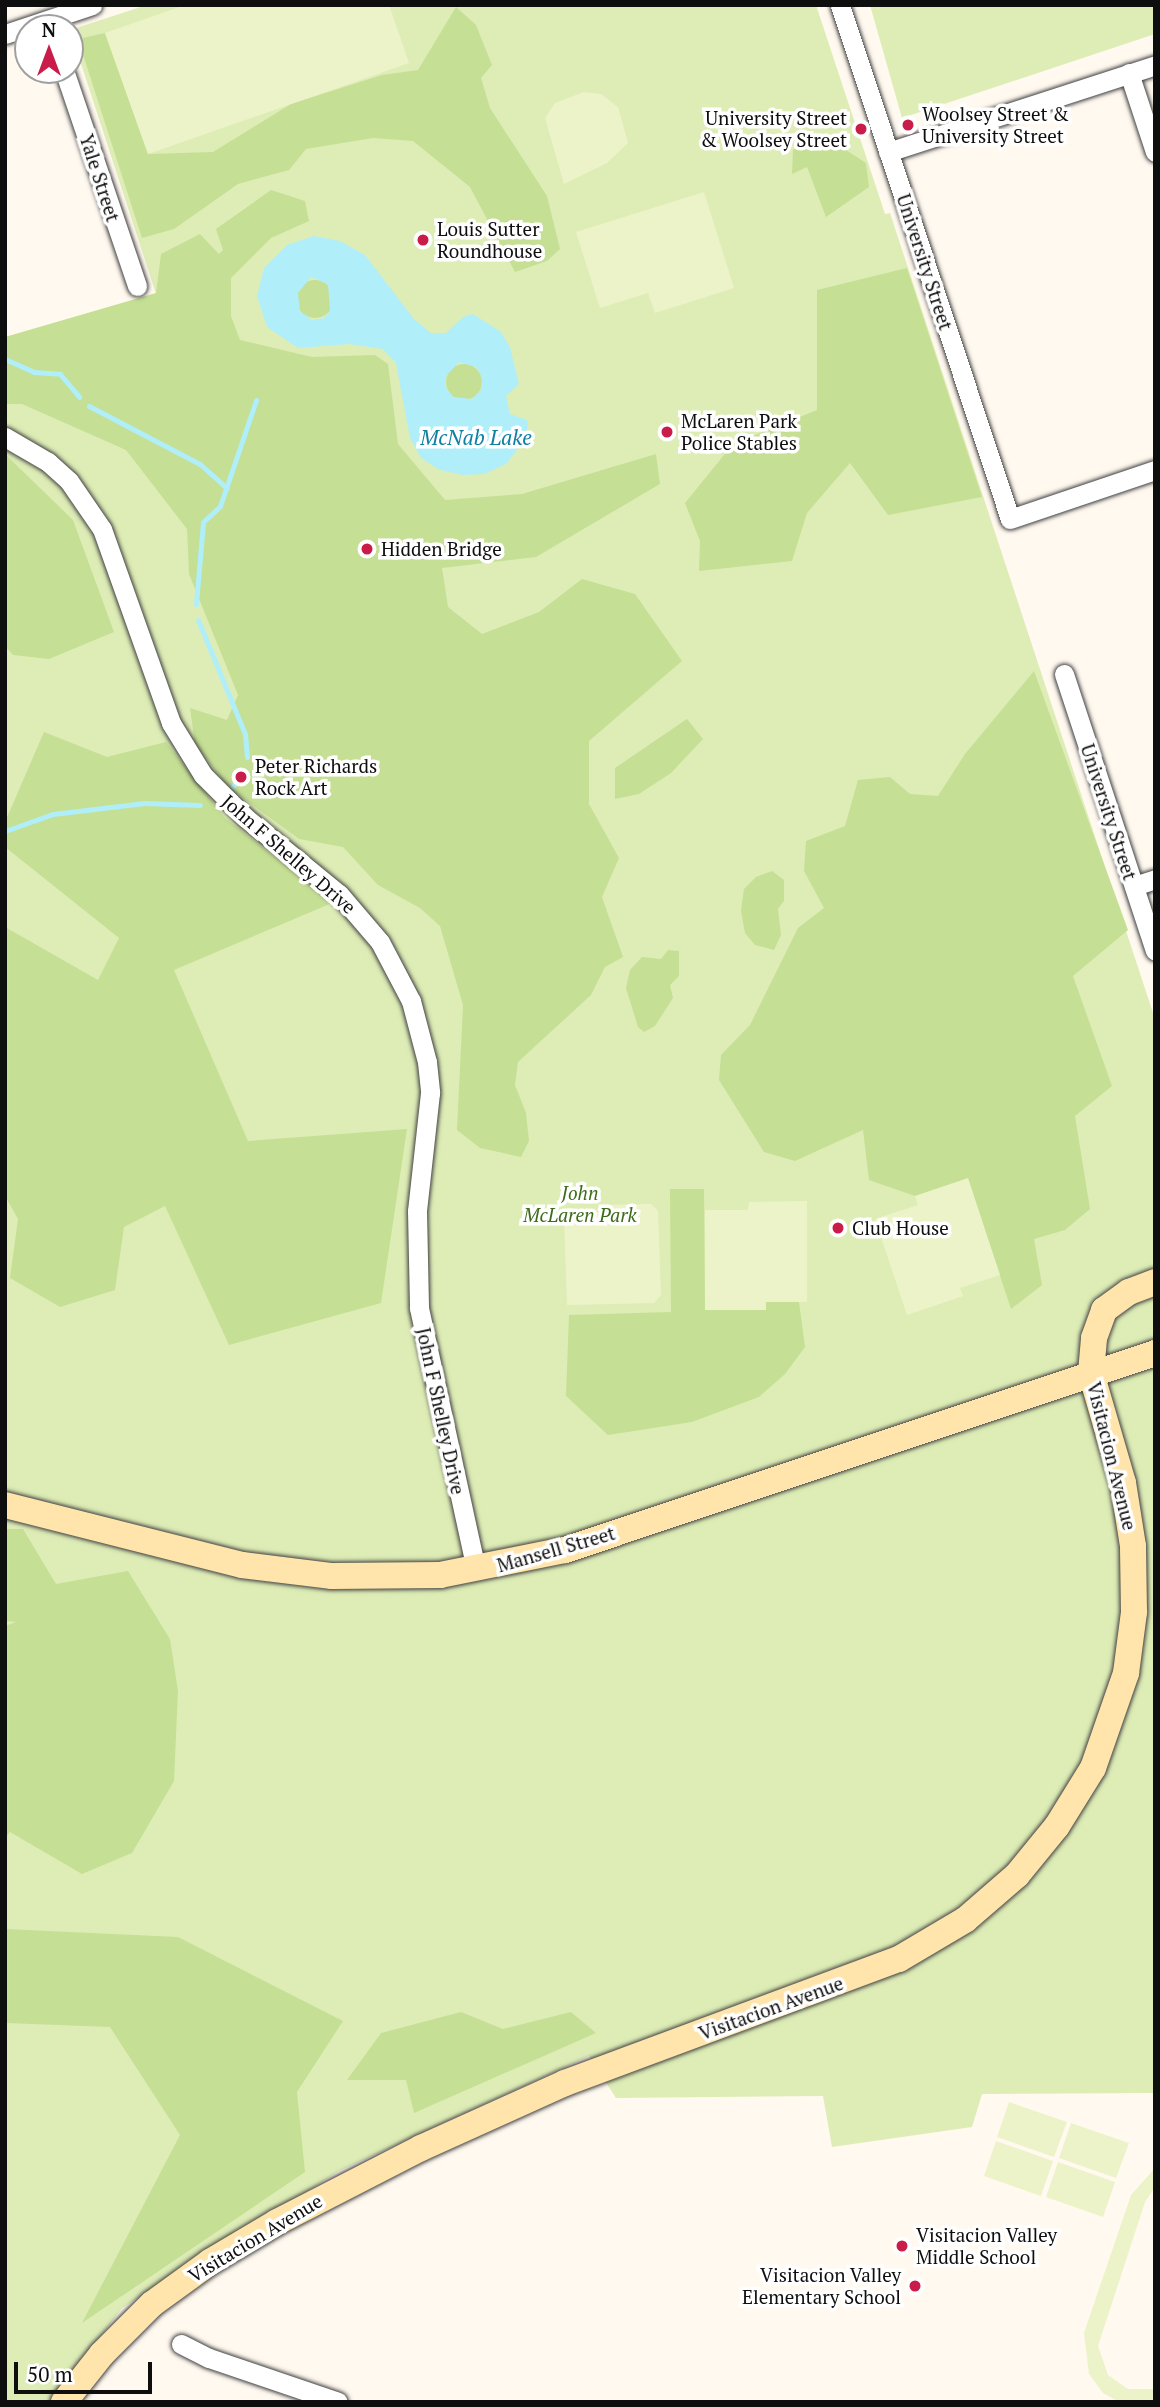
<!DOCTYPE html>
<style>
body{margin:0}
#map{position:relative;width:1160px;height:2407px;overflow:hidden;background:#fff9f0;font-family:"PT Serif",serif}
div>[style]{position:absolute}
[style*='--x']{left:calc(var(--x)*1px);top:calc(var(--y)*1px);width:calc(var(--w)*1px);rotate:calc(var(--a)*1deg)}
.green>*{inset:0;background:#deedb6}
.forest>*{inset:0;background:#c5df94}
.round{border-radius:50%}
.pitch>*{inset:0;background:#edf3c8}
.water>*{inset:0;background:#b0eefa}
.stream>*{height:5px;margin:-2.5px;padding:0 2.5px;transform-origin:2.5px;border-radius:2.5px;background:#b0eefa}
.roads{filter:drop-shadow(0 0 2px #414141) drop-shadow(0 0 2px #414141)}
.street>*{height:19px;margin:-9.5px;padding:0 9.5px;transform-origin:9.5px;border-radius:9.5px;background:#fff}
.secondary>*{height:26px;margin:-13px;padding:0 13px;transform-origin:13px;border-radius:13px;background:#ffe4ab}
.dots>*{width:19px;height:19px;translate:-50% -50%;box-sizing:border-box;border:4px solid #fff;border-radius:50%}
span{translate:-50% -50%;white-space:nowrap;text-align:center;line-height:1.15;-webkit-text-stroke:7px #fff;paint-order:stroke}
.poi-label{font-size:19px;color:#0e0e0e}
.left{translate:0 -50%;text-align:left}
.right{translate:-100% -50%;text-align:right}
.street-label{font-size:19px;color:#0e0e0e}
.park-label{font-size:19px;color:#3c6b19;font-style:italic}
.water-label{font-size:21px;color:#0e80a2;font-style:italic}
.frame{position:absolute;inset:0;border:7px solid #0e0e0e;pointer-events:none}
.north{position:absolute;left:14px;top:14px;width:70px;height:70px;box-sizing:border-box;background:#fff;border:2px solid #9f9f9f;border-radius:50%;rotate:0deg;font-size:19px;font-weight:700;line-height:28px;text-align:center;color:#0e0e0e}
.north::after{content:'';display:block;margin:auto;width:24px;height:32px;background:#c91c48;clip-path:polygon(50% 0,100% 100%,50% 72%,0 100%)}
.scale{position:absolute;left:14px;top:2362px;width:138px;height:32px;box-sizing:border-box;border:4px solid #0e0e0e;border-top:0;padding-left:9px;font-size:21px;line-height:24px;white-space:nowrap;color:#0e0e0e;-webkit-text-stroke:5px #fff;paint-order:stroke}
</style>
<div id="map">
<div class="green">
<div style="clip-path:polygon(147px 5px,816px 5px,885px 214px,890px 213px,1155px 1019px,1155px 2093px,982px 2094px,972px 2127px,832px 2147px,823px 2096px,616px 2098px,589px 2056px,339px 2171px,122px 2308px,51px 2402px,5px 2402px,5px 352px,159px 303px,70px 30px)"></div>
<div style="clip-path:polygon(870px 5px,1155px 5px,1155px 34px,902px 118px)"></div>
</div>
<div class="forest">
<div style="clip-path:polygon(456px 7px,476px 25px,492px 65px,481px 78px,490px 108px,547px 196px,560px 249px,547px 261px,515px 272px,470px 187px,413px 141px,373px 138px,306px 149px,289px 170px,238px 184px,174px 229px,142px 238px,78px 39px,105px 33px,148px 154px,213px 152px,291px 104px,382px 75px,418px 70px)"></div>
<div style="clip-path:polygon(803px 139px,829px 139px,866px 163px,869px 187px,826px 217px,807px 167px,792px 174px,793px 150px)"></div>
<div style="clip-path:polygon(271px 190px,305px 201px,309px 221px,271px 238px,231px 278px,231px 316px,240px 340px,312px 357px,375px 355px,388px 364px,398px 444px,445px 500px,522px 494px,656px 454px,660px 484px,536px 557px,442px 568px,448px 607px,482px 634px,539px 612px,582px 579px,635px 594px,682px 661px,589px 741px,589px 804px,619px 858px,602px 897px,623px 957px,605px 967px,591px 995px,518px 1062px,515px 1085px,526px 1113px,529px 1141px,521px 1157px,480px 1148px,457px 1130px,463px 1005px,440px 926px,420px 908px,378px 885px,343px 847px,299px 839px,228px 787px,195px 744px,190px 708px,227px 720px,238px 695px,189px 574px,187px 529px,126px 450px,22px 404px,5px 404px,5px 337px,156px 293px,161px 254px,200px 234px,219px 254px,223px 250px,216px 229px)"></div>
<div style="clip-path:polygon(907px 268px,982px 497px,888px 515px,850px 463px,807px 513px,792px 561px,699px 571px,700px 541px,685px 503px,733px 444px,817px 410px,817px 290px)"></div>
<div class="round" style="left:296px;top:280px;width:38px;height:38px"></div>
<div class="round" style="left:446px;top:364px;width:36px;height:36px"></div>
<div style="clip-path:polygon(5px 454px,73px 520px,114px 632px,49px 659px,13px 655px,5px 646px)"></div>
<div style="clip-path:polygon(1034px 671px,1128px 930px,1073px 976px,1112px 1086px,1075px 1116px,1090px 1209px,1065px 1230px,1034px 1239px,1042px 1285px,1011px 1309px,968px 1179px,915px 1196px,869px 1180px,863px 1130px,795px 1161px,764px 1152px,719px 1080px,721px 1055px,750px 1025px,798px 928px,824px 908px,804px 871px,806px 841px,845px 826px,858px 780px,890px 777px,910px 794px,938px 796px,965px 754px)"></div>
<div style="clip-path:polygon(687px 719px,703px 739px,671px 773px,639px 794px,615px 799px,615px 768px)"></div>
<div style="clip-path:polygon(44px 732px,107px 757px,166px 742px,224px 817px,332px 903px,174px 970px,248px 1141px,407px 1129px,381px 1303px,229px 1345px,165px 1206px,124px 1227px,115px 1290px,60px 1307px,10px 1278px,18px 1219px,5px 1196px,5px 927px,98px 980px,119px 938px,5px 847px,5px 822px)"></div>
<div style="clip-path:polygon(772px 871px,784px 880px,784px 901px,778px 909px,781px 935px,774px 950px,755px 945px,745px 933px,741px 911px,744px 889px,756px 877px)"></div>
<div style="clip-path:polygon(668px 950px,679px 951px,679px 976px,670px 985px,673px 998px,655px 1026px,644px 1032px,638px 1027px,626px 988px,630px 970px,642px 957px,661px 959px)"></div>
<div style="clip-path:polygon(670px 1189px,704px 1189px,705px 1310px,766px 1310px,766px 1302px,799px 1302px,805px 1347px,785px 1374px,759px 1397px,692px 1422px,608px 1435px,566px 1396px,569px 1315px,671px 1312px)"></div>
<div style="clip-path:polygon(5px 1529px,23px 1529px,56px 1584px,128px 1571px,170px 1639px,178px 1691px,174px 1781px,132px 1853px,82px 1874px,10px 1832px,5px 1838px,5px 1626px,16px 1622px,5px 1621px)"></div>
<div style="clip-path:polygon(5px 1929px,178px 1937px,343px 2021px,297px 2092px,305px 2172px,82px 2323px,180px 2135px,110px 2027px,5px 2023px)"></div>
<div style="clip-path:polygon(461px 2012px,503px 2029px,571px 2012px,596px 2033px,414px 2113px,406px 2080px,347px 2080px,381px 2033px)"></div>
</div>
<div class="pitch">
<div style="clip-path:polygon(185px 5px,389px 5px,409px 63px,148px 154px,105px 33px)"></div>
<div style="clip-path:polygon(584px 92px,601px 94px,618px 107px,628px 143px,607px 163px,564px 184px,545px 118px,555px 103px)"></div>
<div style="clip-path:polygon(704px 192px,734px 288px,655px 313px,648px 293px,600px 308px,576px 232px)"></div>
<div style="clip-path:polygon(968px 1178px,1000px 1275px,960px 1288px,963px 1296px,907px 1315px,875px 1219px,918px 1205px,915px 1196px)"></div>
<div style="clip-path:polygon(807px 1201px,807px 1302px,766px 1302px,766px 1310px,705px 1310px,705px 1210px,748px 1210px,749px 1202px)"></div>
<div style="clip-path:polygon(651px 1204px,658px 1211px,661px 1295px,654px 1303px,567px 1305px,564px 1219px,571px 1212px,608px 1212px,608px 1205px)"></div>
<div style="clip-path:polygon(1009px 2102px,1067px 2122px,1054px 2157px,997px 2137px)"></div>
<div style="clip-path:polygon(1071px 2123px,1129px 2143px,1116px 2178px,1059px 2158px)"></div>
<div style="clip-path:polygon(996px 2141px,1053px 2161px,1041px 2196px,984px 2176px)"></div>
<div style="clip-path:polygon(1058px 2162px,1115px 2182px,1103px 2217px,1046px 2197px)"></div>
<div style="clip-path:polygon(1155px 2168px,1155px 2187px,1145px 2202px,1098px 2346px,1108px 2375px,1128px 2389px,1155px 2389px,1155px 2402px,1119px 2402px,1103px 2393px,1089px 2374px,1084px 2333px,1131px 2195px)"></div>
</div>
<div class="water">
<div style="clip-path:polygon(evenodd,314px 236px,340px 241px,365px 255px,414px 319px,431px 333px,446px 333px,463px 317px,473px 314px,501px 332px,510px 347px,519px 384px,506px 396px,510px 414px,527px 420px,528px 425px,523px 442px,506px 464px,484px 474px,463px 475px,440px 470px,421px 458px,410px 438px,396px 363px,383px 349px,349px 344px,298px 348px,267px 327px,257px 296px,264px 268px,287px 245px,314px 236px,311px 277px,328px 284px,330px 311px,324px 318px,312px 320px,300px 311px,298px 293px,311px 277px,314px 236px,459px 362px,476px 367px,482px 377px,481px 390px,472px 399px,453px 397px,445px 386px,446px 376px,459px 362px)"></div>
</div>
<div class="stream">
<div style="--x:5;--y:359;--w:32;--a:24"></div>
<div style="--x:34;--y:372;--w:26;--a:4"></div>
<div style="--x:60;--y:374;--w:30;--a:50"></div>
<div style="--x:89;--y:406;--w:125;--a:27.6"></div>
<div style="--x:200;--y:464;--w:36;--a:42"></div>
<div style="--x:196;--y:604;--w:82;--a:-85.1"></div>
<div style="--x:203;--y:522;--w:23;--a:-43"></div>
<div style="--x:220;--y:506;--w:112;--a:-71.2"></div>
<div style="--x:198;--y:620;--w:123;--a:67.6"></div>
<div style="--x:245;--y:734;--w:23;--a:85"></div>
<div style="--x:233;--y:786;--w:14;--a:-51"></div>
<div style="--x:5;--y:831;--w:51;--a:-19.5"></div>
<div style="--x:53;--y:814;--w:92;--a:-6.9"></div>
<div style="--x:144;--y:803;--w:56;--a:2"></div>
</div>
<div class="roads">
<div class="street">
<div style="--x:840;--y:5;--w:541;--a:71.7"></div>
<div style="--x:1010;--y:519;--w:153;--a:-18.7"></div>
<div style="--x:5;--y:34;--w:92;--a:-18.4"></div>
<div style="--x:64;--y:70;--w:228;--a:71.3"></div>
<div style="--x:1129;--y:73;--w:83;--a:71.8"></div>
<div style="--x:888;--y:152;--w:281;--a:-18"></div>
<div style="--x:5;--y:437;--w:50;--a:30.2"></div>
<div style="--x:48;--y:462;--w:28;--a:42"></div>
<div style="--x:69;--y:481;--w:58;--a:55.5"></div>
<div style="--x:102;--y:529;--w:206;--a:70.4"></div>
<div style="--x:171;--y:723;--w:61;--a:58.4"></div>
<div style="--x:203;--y:775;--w:61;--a:45"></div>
<div style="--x:246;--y:818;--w:120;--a:39.3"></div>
<div style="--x:339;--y:894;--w:63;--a:49.5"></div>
<div style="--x:380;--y:942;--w:67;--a:62.3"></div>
<div style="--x:411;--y:1001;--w:63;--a:75.3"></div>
<div style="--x:427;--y:1062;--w:31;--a:84"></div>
<div style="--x:430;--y:1093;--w:119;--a:96.3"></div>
<div style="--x:417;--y:1211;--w:97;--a:88.8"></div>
<div style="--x:419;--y:1308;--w:268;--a:77.7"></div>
<div style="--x:1064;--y:674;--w:291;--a:71.8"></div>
<div style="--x:1134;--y:886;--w:22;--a:-18"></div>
<div style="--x:181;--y:2344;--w:31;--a:27"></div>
<div style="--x:209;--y:2358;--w:136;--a:18.8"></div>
</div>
<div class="secondary">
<div style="--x:5;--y:1505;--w:244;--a:14.2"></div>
<div style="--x:242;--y:1565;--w:91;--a:7"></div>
<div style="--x:332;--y:1576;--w:108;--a:-0.5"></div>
<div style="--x:440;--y:1575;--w:127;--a:-11.3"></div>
<div style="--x:565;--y:1550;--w:622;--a:-18.46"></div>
<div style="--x:64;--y:2402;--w:61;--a:-51.6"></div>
<div style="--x:102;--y:2354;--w:71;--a:-45"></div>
<div style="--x:152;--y:2304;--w:72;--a:-35.9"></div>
<div style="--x:210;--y:2262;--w:78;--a:-30.8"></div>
<div style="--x:277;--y:2222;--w:162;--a:-27.2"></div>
<div style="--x:421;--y:2148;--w:158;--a:-24.3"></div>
<div style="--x:565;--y:2083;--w:356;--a:-20.4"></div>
<div style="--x:899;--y:1959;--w:77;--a:-30.6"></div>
<div style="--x:965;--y:1920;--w:69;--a:-40.9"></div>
<div style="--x:1017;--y:1875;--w:63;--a:-50.8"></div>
<div style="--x:1057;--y:1826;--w:68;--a:-58.2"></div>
<div style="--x:1093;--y:1768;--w:101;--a:-70.8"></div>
<div style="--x:1126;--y:1673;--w:62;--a:-82.5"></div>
<div style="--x:1134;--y:1612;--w:66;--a:-90.9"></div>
<div style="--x:1133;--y:1546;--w:64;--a:-99"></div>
<div style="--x:1123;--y:1483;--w:115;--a:-106.2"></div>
<div style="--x:1091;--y:1373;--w:35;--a:-85"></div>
<div style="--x:1094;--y:1338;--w:30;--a:-70"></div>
<div style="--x:1104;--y:1310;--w:31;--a:-36"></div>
<div style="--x:1129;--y:1292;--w:28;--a:-21"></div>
</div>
</div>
<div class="dots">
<div style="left:908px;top:125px;background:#c91c48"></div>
<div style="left:861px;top:129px;background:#c91c48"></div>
<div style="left:423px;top:240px;background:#c91c48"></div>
<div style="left:667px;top:432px;background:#c91c48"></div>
<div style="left:367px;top:549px;background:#c91c48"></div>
<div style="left:241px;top:777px;background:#c91c48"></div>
<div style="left:838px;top:1228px;background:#c91c48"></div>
<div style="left:902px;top:2246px;background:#c91c48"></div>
<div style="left:915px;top:2286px;background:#c91c48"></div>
</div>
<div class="poi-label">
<span class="left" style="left:922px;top:125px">Woolsey Street &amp;<br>University Street</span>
<span class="right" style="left:847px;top:129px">University Street<br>&amp; Woolsey Street</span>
<span class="left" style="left:437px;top:240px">Louis Sutter<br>Roundhouse</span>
<span class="left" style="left:681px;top:432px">McLaren Park<br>Police Stables</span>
<span class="left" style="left:381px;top:549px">Hidden Bridge</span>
<span class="left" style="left:255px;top:777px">Peter Richards<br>Rock Art</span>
<span class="left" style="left:852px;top:1228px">Club House</span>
<span class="left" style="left:916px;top:2246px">Visitacion Valley<br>Middle School</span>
<span class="right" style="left:901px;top:2286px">Visitacion Valley<br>Elementary School</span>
</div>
<div class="street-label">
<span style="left:100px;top:178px;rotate:72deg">Yale Street</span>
<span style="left:925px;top:262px;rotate:72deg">University Street</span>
<span style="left:1109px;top:812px;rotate:72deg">University Street</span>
<span style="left:289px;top:854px;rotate:41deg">John F Shelley Drive</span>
<span style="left:441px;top:1411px;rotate:78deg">John F Shelley Drive</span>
<span style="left:1112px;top:1456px;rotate:76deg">Visitacion Avenue</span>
<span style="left:556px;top:1549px;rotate:-16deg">Mansell Street</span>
<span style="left:771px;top:2008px;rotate:-20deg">Visitacion Avenue</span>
<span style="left:255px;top:2238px;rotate:-31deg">Visitacion Avenue</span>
</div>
<div class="park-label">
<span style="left:580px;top:1204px">John<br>McLaren Park</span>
</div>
<div class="water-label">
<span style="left:476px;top:437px">McNab Lake</span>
</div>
<div class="frame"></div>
<div class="north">N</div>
<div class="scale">50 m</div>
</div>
